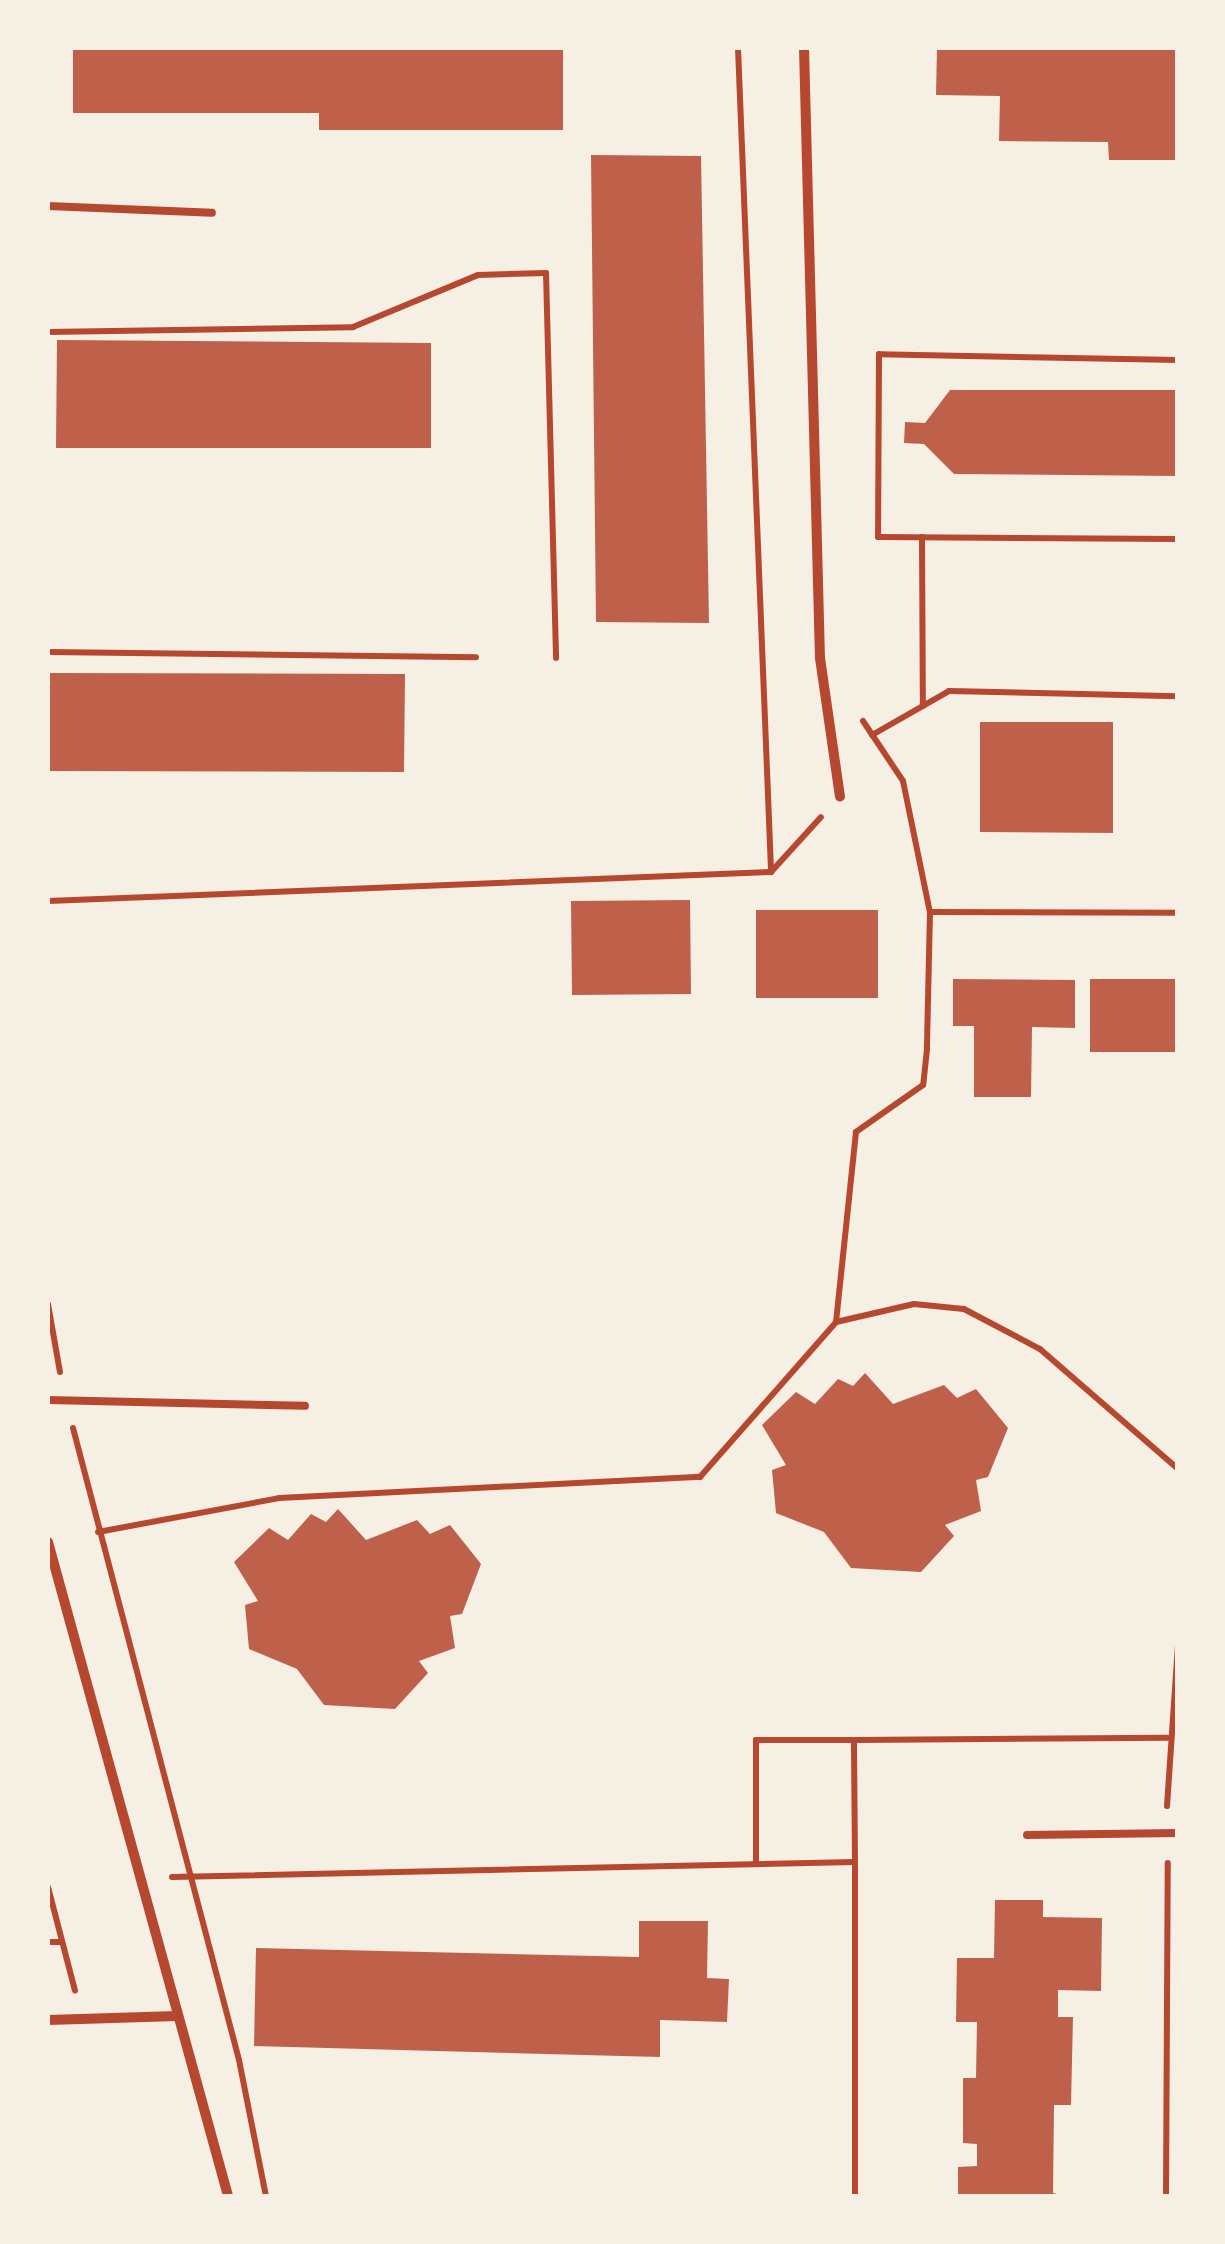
<!DOCTYPE html>
<style>
body{margin:0}
#map{position:relative;width:1225px;height:2244px;overflow:hidden;background:#f6efe4;font-family:Helvetica,sans-serif}
div>[style]{position:absolute}
[style*='--x']{left:calc(var(--x)*1px);top:calc(var(--y)*1px);width:calc(var(--w)*1px);rotate:calc(var(--a)*1deg)}
.building>*{inset:0;background:#bf614a}
.path>*{height:6px;margin:-3px;padding:0 3px;transform-origin:3px;border-radius:3px;background:#b5482f}
.service>*{height:8px;margin:-4px;padding:0 4px;transform-origin:4px;border-radius:4px;background:#b5482f}
.minor>*{height:10px;margin:-5px;padding:0 5px;transform-origin:5px;border-radius:5px;background:#b5482f}
span{translate:-50% -50%;white-space:nowrap;text-align:center;line-height:1.15;-webkit-text-stroke:10px #f6efe4;paint-order:stroke}
.frame{position:absolute;inset:0;border:50px solid #f6efe4;pointer-events:none}
</style>
<div id="map">
<div class="building">
<div style="clip-path:polygon(73px 48px,563px 48px,563px 130px,319px 130px,319px 113px,73px 113px)"></div>
<div style="clip-path:polygon(937px 48px,1178px 48px,1178px 160px,1109px 160px,1108px 142px,999px 141px,1000px 96px,936px 95px)"></div>
<div style="clip-path:polygon(591px 155px,701px 156px,709px 623px,596px 622px)"></div>
<div style="clip-path:polygon(57px 340px,431px 343px,431px 448px,56px 448px)"></div>
<div style="clip-path:polygon(950px 390px,1178px 390px,1178px 476px,954px 474px,924px 444px,904px 443px,905px 422px,925px 423px)"></div>
<div style="clip-path:polygon(48px 673px,405px 674px,404px 772px,48px 771px)"></div>
<div style="clip-path:polygon(980px 722px,1113px 722px,1113px 833px,980px 832px)"></div>
<div style="clip-path:polygon(690px 900px,691px 994px,572px 995px,571px 901px)"></div>
<div style="clip-path:polygon(756px 910px,878px 910px,878px 998px,756px 998px)"></div>
<div style="clip-path:polygon(953px 979px,1075px 980px,1075px 1028px,1032px 1027px,1031px 1097px,974px 1097px,974px 1026px,953px 1026px)"></div>
<div style="clip-path:polygon(1090px 979px,1178px 979px,1178px 1052px,1090px 1052px)"></div>
<div style="clip-path:polygon(865px 1373px,893px 1404px,944px 1385px,957px 1398px,976px 1389px,1008px 1428px,988px 1477px,976px 1480px,981px 1511px,945px 1525px,954px 1536px,921px 1572px,851px 1568px,824px 1532px,776px 1513px,772px 1470px,786px 1465px,762px 1425px,796px 1392px,815px 1404px,838px 1379px,853px 1386px)"></div>
<div style="clip-path:polygon(338px 1509px,366px 1540px,417px 1520px,430px 1534px,450px 1525px,481px 1564px,462px 1614px,450px 1616px,455px 1648px,419px 1661px,428px 1673px,395px 1709px,324px 1705px,297px 1669px,249px 1649px,245px 1605px,258px 1601px,234px 1562px,269px 1528px,288px 1540px,311px 1514px,326px 1522px)"></div>
<div style="clip-path:polygon(995px 1900px,1043px 1900px,1043px 1917px,1102px 1918px,1101px 1991px,1058px 1990px,1058px 2017px,1073px 2017px,1071px 2105px,1054px 2105px,1053px 2193px,1066px 2196px,958px 2196px,958px 2167px,977px 2166px,977px 2144px,963px 2143px,963px 2078px,976px 2078px,977px 2022px,956px 2022px,957px 1958px,994px 1958px)"></div>
<div style="clip-path:polygon(639px 1921px,708px 1921px,707px 1978px,729px 1979px,727px 2022px,660px 2020px,660px 2057px,254px 2046px,256px 1948px,639px 1957px)"></div>
</div>
<div class="path">
<div style="--x:738;--y:48;--w:824;--a:87.7"></div>
<div style="--x:48;--y:332;--w:305;--a:-0.9"></div>
<div style="--x:353;--y:327;--w:135;--a:-22.6"></div>
<div style="--x:478;--y:275;--w:68;--a:-1.7"></div>
<div style="--x:546;--y:273;--w:385;--a:88.5"></div>
<div style="--x:1178;--y:360;--w:299;--a:-178.9"></div>
<div style="--x:879;--y:354;--w:183;--a:90.3"></div>
<div style="--x:878;--y:537;--w:300;--a:0.4"></div>
<div style="--x:922;--y:537;--w:169;--a:89.7"></div>
<div style="--x:48;--y:652;--w:428;--a:0.7"></div>
<div style="--x:863;--y:721;--w:72;--a:56.3"></div>
<div style="--x:903;--y:781;--w:134;--a:78.4"></div>
<div style="--x:930;--y:912;--w:137;--a:91.3"></div>
<div style="--x:927;--y:1049;--w:36;--a:96"></div>
<div style="--x:923;--y:1085;--w:82;--a:145"></div>
<div style="--x:856;--y:1132;--w:191;--a:96"></div>
<div style="--x:836;--y:1322;--w:80;--a:-13"></div>
<div style="--x:914;--y:1304;--w:50;--a:5.7"></div>
<div style="--x:964;--y:1309;--w:86;--a:27.8"></div>
<div style="--x:1040;--y:1349;--w:183;--a:41"></div>
<div style="--x:872;--y:735;--w:89;--a:-29.7"></div>
<div style="--x:949;--y:691;--w:229;--a:1.3"></div>
<div style="--x:48;--y:901;--w:724;--a:-2.3"></div>
<div style="--x:771;--y:872;--w:74;--a:-47.7"></div>
<div style="--x:930;--y:912;--w:248;--a:0.2"></div>
<div style="--x:48;--y:1304;--w:69;--a:80"></div>
<div style="--x:73;--y:1428;--w:653;--a:75.28"></div>
<div style="--x:239;--y:2060;--w:139;--a:78.8"></div>
<div style="--x:98;--y:1532;--w:184;--a:-10.6"></div>
<div style="--x:279;--y:1498;--w:422;--a:-2.9"></div>
<div style="--x:700;--y:1477;--w:206;--a:-48.7"></div>
<div style="--x:1167;--y:1806;--w:163;--a:-86.1"></div>
<div style="--x:756;--y:1862;--w:122;--a:-90"></div>
<div style="--x:756;--y:1740;--w:98;--a:0"></div>
<div style="--x:855;--y:1862;--w:334;--a:90"></div>
<div style="--x:172;--y:1877;--w:683;--a:-1.26"></div>
<div style="--x:855;--y:1862;--w:122;--a:-90.5"></div>
<div style="--x:854;--y:1740;--w:313;--a:-0.4"></div>
<div style="--x:48;--y:1887;--w:107;--a:75.4"></div>
<div style="--x:48;--y:1942;--w:13;--a:0"></div>
<div style="--x:1166;--y:2196;--w:333;--a:-89.7"></div>
</div>
<div class="service">
<div style="--x:48;--y:206;--w:164;--a:2.4"></div>
<div style="--x:48;--y:1400;--w:257;--a:1.3"></div>
<div style="--x:1027;--y:1835;--w:151;--a:-0.8"></div>
</div>
<div class="minor">
<div style="--x:804;--y:48;--w:610;--a:88.5"></div>
<div style="--x:820;--y:658;--w:140;--a:81.8"></div>
<div style="--x:48;--y:1542;--w:678;--a:74.61"></div>
<div style="--x:48;--y:2020;--w:129;--a:-1.8"></div>
</div>
<div class="frame"></div>
</div>
